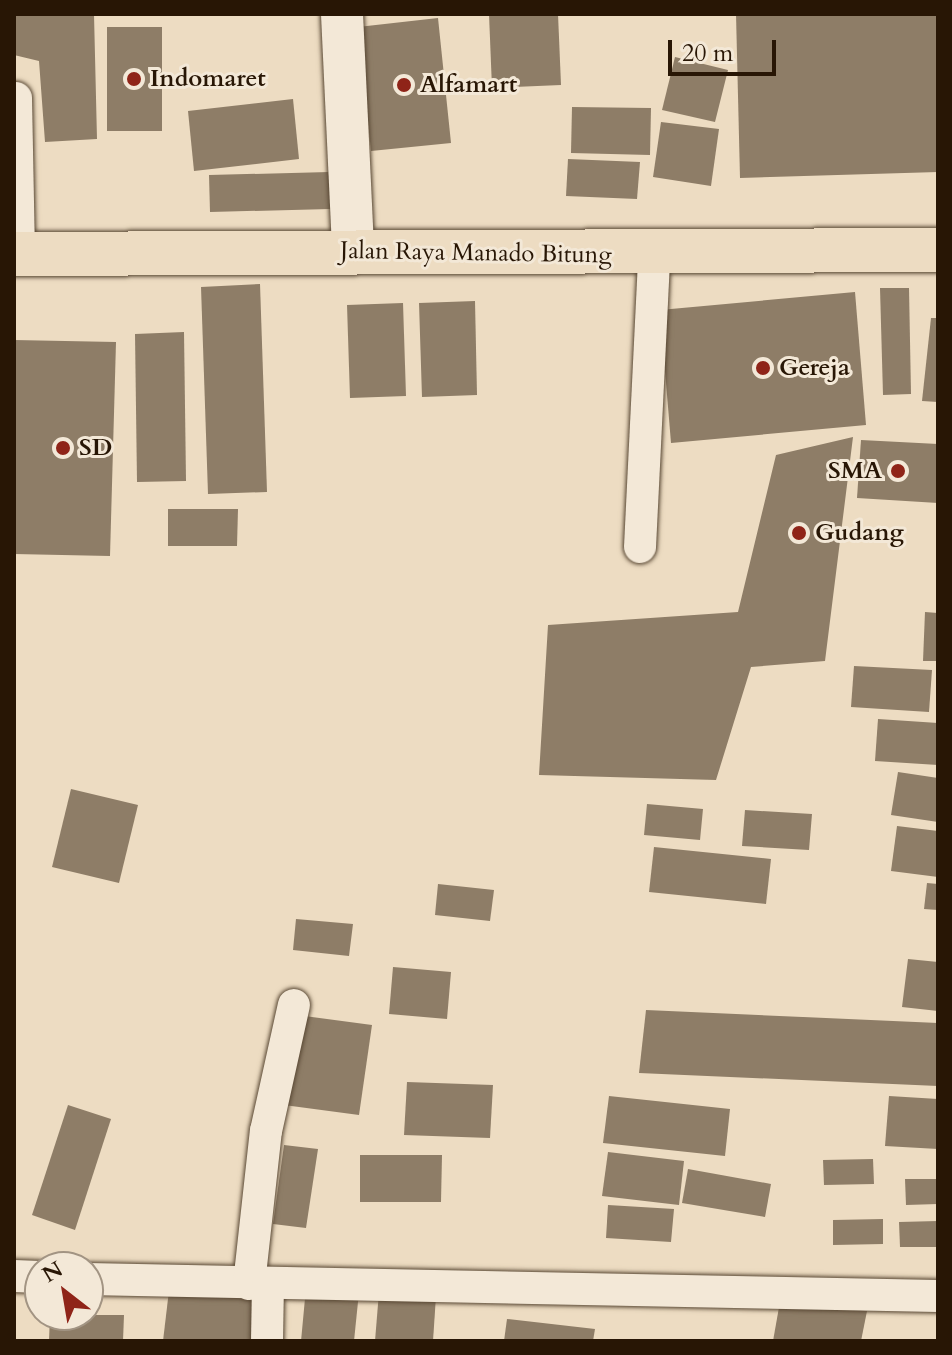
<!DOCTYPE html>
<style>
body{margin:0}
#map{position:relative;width:952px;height:1355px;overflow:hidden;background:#eddcc2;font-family:Cardo,serif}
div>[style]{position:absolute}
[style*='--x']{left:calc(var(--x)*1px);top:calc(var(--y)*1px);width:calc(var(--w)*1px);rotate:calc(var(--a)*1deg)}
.building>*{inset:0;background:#8e7d67}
.roads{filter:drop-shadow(0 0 2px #594834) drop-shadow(0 0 2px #594834)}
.minor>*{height:32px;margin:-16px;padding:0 16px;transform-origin:16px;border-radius:16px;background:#f3e8d7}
.tertiary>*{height:42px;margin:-21px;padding:0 21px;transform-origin:21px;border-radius:21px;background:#f3e8d7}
.trunk>*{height:44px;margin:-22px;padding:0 22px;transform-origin:22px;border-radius:22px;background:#eddcc2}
.dots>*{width:22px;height:22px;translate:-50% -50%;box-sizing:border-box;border:4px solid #f3e8d7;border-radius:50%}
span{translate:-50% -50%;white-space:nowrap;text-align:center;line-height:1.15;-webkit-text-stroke:6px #f3e8d7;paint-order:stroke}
.poi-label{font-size:24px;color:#281605;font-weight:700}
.left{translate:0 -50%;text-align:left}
.right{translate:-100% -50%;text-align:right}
.street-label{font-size:24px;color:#281605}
.frame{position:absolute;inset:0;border:16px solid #281605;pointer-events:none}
.north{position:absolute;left:24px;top:1251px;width:80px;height:80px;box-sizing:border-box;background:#f3e8d7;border:2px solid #a29483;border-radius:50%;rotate:329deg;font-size:22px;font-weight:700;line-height:32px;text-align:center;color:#281605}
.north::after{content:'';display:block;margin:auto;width:28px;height:36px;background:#8f2418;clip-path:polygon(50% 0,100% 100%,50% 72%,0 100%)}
.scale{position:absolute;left:668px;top:40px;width:108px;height:36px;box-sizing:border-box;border:4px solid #281605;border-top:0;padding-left:10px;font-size:24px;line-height:28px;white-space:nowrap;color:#281605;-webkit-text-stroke:6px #f3e8d7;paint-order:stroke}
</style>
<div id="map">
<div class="building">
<div style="clip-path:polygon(14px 14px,94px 14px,97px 139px,45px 142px,39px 61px,14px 55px)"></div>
<div style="clip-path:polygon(489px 14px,558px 14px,561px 85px,492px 88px)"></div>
<div style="clip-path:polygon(736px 14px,938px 14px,938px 172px,740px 178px)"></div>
<div style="clip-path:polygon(438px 18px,451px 143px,371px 151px,358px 27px)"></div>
<div style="clip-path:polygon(107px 27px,162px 27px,162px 131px,107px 131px)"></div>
<div style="clip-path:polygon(675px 57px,728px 70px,715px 122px,662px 110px)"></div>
<div style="clip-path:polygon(293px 99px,299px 159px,194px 171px,188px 111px)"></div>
<div style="clip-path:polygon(572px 107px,651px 108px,650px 155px,571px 153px)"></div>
<div style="clip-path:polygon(661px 122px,719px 129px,711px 186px,653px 177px)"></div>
<div style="clip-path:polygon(568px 159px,640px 162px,637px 199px,566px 196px)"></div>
<div style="clip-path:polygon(329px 172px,330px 209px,210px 212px,209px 175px)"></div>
<div style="clip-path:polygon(260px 284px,267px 492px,208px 494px,201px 287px)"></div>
<div style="clip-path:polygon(880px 288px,909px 288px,911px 394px,883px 395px)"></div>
<div style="clip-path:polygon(855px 292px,866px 425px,671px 443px,660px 310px)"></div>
<div style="clip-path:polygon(475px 301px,477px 395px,422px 397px,419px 303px)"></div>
<div style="clip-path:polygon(403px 303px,406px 396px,350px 398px,347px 305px)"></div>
<div style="clip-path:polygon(931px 318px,938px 318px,938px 402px,922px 401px)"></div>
<div style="clip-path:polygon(184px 332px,186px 481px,137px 482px,135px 334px)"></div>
<div style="clip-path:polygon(14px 340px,116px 342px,110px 556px,14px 554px)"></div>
<div style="clip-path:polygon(853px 437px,825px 661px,751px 667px,716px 780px,539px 775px,548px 625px,738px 612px,776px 455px)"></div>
<div style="clip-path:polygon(861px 440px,938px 444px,938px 503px,857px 498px)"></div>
<div style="clip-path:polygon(168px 509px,238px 509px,237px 546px,168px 546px)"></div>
<div style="clip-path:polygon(925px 612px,938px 613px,938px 661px,923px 661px)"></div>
<div style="clip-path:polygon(854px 666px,932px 670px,929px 712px,851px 707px)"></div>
<div style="clip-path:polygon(878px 719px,938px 723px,938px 765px,875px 761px)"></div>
<div style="clip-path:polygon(898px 772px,938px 778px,938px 822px,891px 815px)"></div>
<div style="clip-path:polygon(71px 789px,138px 805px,119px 883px,52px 867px)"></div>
<div style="clip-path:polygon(647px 804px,703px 809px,700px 840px,644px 835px)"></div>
<div style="clip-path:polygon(745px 810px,812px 814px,809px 850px,742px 846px)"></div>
<div style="clip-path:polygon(897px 826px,938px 831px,938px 877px,891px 871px)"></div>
<div style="clip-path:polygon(654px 847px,771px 859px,766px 904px,649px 892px)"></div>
<div style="clip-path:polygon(927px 883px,938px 884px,938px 910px,924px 909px)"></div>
<div style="clip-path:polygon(438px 884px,494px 890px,490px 921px,435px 915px)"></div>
<div style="clip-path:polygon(296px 919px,353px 924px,349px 956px,293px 950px)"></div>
<div style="clip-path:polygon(908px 959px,938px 962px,938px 1011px,902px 1007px)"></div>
<div style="clip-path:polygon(393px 967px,451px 972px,447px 1019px,389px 1014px)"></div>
<div style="clip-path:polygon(646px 1010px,938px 1023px,938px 1086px,639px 1073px)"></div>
<div style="clip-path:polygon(297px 1015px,372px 1025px,359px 1115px,284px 1105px)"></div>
<div style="clip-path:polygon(407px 1082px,493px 1085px,490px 1138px,404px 1135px)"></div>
<div style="clip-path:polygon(609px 1096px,730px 1109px,725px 1156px,603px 1143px)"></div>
<div style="clip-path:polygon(889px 1096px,938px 1099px,938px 1149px,885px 1146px)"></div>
<div style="clip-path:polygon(68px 1105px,111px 1119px,75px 1230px,32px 1215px)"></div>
<div style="clip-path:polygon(284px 1145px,318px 1149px,306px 1228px,273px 1224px)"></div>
<div style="clip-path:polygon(608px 1152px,684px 1161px,679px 1205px,602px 1196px)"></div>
<div style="clip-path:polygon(360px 1155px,442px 1155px,441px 1202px,360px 1202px)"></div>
<div style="clip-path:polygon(873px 1159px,874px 1184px,824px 1185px,823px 1160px)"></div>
<div style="clip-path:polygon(688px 1169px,771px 1184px,765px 1217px,682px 1203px)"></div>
<div style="clip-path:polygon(905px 1179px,938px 1179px,938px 1204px,906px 1205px)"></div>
<div style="clip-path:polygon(608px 1205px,674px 1209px,671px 1242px,606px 1238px)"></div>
<div style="clip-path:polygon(883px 1219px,883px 1244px,833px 1245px,833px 1220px)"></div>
<div style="clip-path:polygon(938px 1221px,938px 1247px,900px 1247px,899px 1222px)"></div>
<div style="clip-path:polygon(170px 1282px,259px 1292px,253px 1341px,163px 1341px)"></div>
<div style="clip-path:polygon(306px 1288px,359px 1292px,354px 1341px,301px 1341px)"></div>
<div style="clip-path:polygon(379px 1292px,436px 1296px,433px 1341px,375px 1341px)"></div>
<div style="clip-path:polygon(781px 1296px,867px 1311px,861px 1341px,773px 1341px)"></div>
<div style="clip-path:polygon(50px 1315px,124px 1315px,123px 1341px,49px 1341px)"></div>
<div style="clip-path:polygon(507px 1319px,595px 1329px,593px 1341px,504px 1341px)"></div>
</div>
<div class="roads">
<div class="minor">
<div style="--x:16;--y:98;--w:156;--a:88.9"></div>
<div style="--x:640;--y:547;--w:291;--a:-87.2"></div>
<div style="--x:14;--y:1276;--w:26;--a:2"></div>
<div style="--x:88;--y:1279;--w:850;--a:1.15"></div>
<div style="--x:249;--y:1284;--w:154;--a:-83.7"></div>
<div style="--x:266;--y:1131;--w:129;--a:-77.5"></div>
<div style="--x:267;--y:1341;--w:56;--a:-89"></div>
</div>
<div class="tertiary">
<div style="--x:342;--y:14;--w:237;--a:87.3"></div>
</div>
<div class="trunk">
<div style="--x:14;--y:254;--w:924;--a:-0.25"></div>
</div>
</div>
<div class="dots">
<div style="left:134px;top:79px;background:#8f2418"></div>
<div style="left:404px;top:85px;background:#8f2418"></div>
<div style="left:763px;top:368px;background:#8f2418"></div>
<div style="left:63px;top:448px;background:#8f2418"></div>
<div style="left:898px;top:471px;background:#8f2418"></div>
<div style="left:799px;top:533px;background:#8f2418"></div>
</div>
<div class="poi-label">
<span class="left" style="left:150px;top:79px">Indomaret</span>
<span class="left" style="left:420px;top:85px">Alfamart</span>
<span class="left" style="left:779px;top:368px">Gereja</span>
<span class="left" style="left:79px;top:448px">SD</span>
<span class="right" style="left:882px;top:471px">SMA</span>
<span class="left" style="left:815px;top:533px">Gudang</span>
</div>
<div class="street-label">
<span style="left:476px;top:253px;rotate:1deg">Jalan Raya Manado Bitung</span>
</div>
<div class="frame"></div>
<div class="north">N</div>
<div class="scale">20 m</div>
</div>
